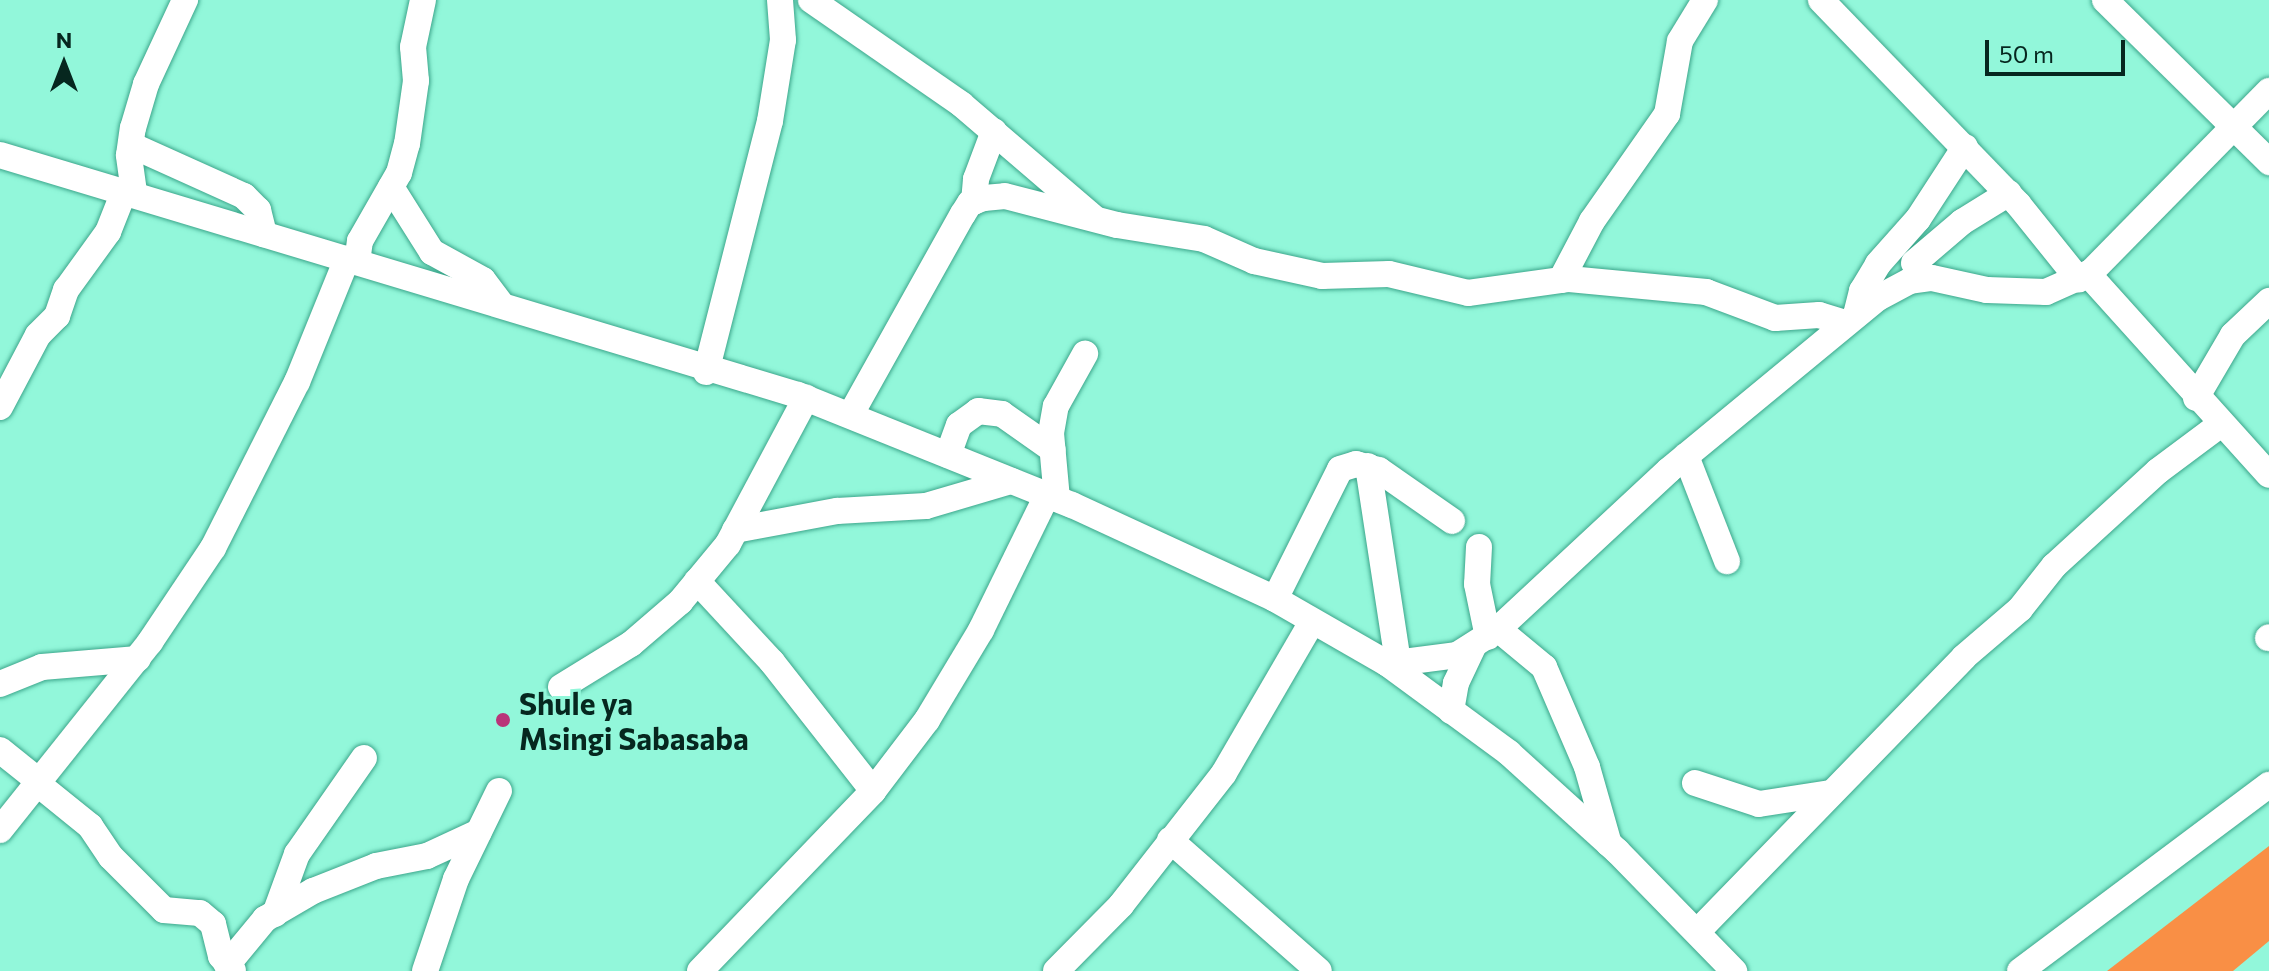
<!DOCTYPE html>
<style>
body{margin:0}
#map{position:relative;width:2269px;height:971px;overflow:hidden;background:#92f7da;font-family:Commissioner,sans-serif}
div>[style]{position:absolute}
[style*='--x']{left:calc(var(--x)*1px);top:calc(var(--y)*1px);width:calc(var(--w)*1px);rotate:calc(var(--a)*1deg)}
.forest>*{inset:0;background:#f98f45}
.roads{filter:drop-shadow(0 0 2px #3ca68b) drop-shadow(0 0 2px #3ca68b)}
.minor>*{height:26px;margin:-13px;padding:0 13px;transform-origin:13px;border-radius:13px;background:#fff}
.dots>*{width:22px;height:22px;translate:-50% -50%;box-sizing:border-box;border:4px solid #92f7da;border-radius:50%}
span{translate:-50% -50%;white-space:nowrap;text-align:center;line-height:1.15;-webkit-text-stroke:6px #92f7da;paint-order:stroke}
.poi-label{font-size:30px;color:#06271f;font-weight:700}
.left{translate:0 -50%;text-align:left}
.north{position:absolute;left:24px;top:24px;width:80px;height:80px;-webkit-text-stroke:6px #92f7da;paint-order:stroke;rotate:0deg;font-size:22px;font-weight:700;line-height:32px;text-align:center;color:#06271f}
.north::after{content:'';display:block;margin:auto;width:28px;height:36px;background:#06271f;clip-path:polygon(50% 0,100% 100%,50% 72%,0 100%)}
.scale{position:absolute;left:1985px;top:40px;width:140px;height:36px;box-sizing:border-box;border:4px solid #06271f;border-top:0;padding-left:10px;font-size:24px;line-height:28px;white-space:nowrap;color:#06271f;-webkit-text-stroke:6px #92f7da;paint-order:stroke}
</style>
<div id="map">
<div class="forest">
<div style="clip-path:polygon(2269px 846px,2269px 941px,2233px 971px,2107px 971px)"></div>
</div>
<div class="roads">
<div class="minor">
<div style="--x:811;--y:0;--w:183;--a:34.7"></div>
<div style="--x:961;--y:104;--w:174;--a:40.6"></div>
<div style="--x:1821;--y:0;--w:284;--a:46"></div>
<div style="--x:2018;--y:204;--w:97;--a:51.2"></div>
<div style="--x:2105;--y:0;--w:231;--a:44.6"></div>
<div style="--x:131;--y:145;--w:124;--a:24.3"></div>
<div style="--x:244;--y:196;--w:20;--a:45"></div>
<div style="--x:258;--y:210;--w:25;--a:76"></div>
<div style="--x:0;--y:155;--w:833;--a:16.74"></div>
<div style="--x:798;--y:395;--w:295;--a:21.9"></div>
<div style="--x:1072;--y:505;--w:224;--a:24.8"></div>
<div style="--x:1275;--y:599;--w:130;--a:29.9"></div>
<div style="--x:1388;--y:664;--w:150;--a:36.3"></div>
<div style="--x:1509;--y:753;--w:146;--a:42.2"></div>
<div style="--x:1617;--y:851;--w:168;--a:45.7"></div>
<div style="--x:391;--y:187;--w:77;--a:57.8"></div>
<div style="--x:432;--y:252;--w:58;--a:28.8"></div>
<div style="--x:483;--y:280;--w:31;--a:53"></div>
<div style="--x:134;--y:192;--w:37;--a:-98"></div>
<div style="--x:129;--y:155;--w:27;--a:-82"></div>
<div style="--x:133;--y:128;--w:46;--a:-73.5"></div>
<div style="--x:146;--y:84;--w:93;--a:-65.1"></div>
<div style="--x:974;--y:202;--w:23;--a:-85"></div>
<div style="--x:976;--y:179;--w:51;--a:-69.4"></div>
<div style="--x:357;--y:262;--w:21;--a:-82"></div>
<div style="--x:360;--y:241;--w:78;--a:-60.2"></div>
<div style="--x:399;--y:173;--w:30;--a:-75"></div>
<div style="--x:407;--y:144;--w:64;--a:-81.9"></div>
<div style="--x:416;--y:81;--w:34;--a:-95"></div>
<div style="--x:413;--y:47;--w:48;--a:-78"></div>
<div style="--x:1914;--y:263;--w:63;--a:-40.5"></div>
<div style="--x:1962;--y:222;--w:55;--a:-31.7"></div>
<div style="--x:2088;--y:274;--w:270;--a:48"></div>
<div style="--x:1561;--y:280;--w:67;--a:-62.3"></div>
<div style="--x:1592;--y:221;--w:131;--a:-55"></div>
<div style="--x:1667;--y:114;--w:74;--a:-79.9"></div>
<div style="--x:1680;--y:41;--w:48;--a:-58.6"></div>
<div style="--x:1856;--y:315;--w:25;--a:-76"></div>
<div style="--x:1862;--y:291;--w:31;--a:-59"></div>
<div style="--x:1878;--y:264;--w:60;--a:-48.4"></div>
<div style="--x:1918;--y:219;--w:86;--a:-56.9"></div>
<div style="--x:706;--y:372;--w:259;--a:-75.7"></div>
<div style="--x:770;--y:121;--w:82;--a:-80.9"></div>
<div style="--x:783;--y:40;--w:40;--a:-94.3"></div>
<div style="--x:2196;--y:398;--w:73;--a:-59.6"></div>
<div style="--x:2233;--y:335;--w:50;--a:-43.4"></div>
<div style="--x:0;--y:407;--w:81;--a:-62.2"></div>
<div style="--x:38;--y:335;--w:27;--a:-45"></div>
<div style="--x:57;--y:316;--w:28;--a:-71"></div>
<div style="--x:66;--y:290;--w:72;--a:-54.1"></div>
<div style="--x:108;--y:232;--w:46;--a:-68.4"></div>
<div style="--x:851;--y:414;--w:229;--a:-60.8"></div>
<div style="--x:963;--y:214;--w:13;--a:-58"></div>
<div style="--x:970;--y:203;--w:15;--a:-20"></div>
<div style="--x:984;--y:198;--w:21;--a:-5"></div>
<div style="--x:1005;--y:196;--w:116;--a:14.5"></div>
<div style="--x:1117;--y:225;--w:88;--a:9.1"></div>
<div style="--x:1204;--y:239;--w:55;--a:23.7"></div>
<div style="--x:1254;--y:261;--w:70;--a:12.4"></div>
<div style="--x:1322;--y:276;--w:67;--a:-1.7"></div>
<div style="--x:1389;--y:274;--w:81;--a:13.5"></div>
<div style="--x:1468;--y:293;--w:102;--a:-7.9"></div>
<div style="--x:1569;--y:279;--w:138;--a:5.4"></div>
<div style="--x:1706;--y:292;--w:74;--a:20.6"></div>
<div style="--x:1775;--y:318;--w:44;--a:-3.9"></div>
<div style="--x:1819;--y:315;--w:28;--a:17"></div>
<div style="--x:948;--y:455;--w:32;--a:-70"></div>
<div style="--x:959;--y:425;--w:24;--a:-36"></div>
<div style="--x:978;--y:411;--w:24;--a:7"></div>
<div style="--x:1002;--y:414;--w:62;--a:35.2"></div>
<div style="--x:1686;--y:456;--w:113;--a:68.7"></div>
<div style="--x:1368;--y:466;--w:199;--a:81.3"></div>
<div style="--x:1057;--y:499;--w:66;--a:-95.2"></div>
<div style="--x:1051;--y:433;--w:27;--a:-80"></div>
<div style="--x:1056;--y:406;--w:60;--a:-60.9"></div>
<div style="--x:735;--y:530;--w:104;--a:-10.6"></div>
<div style="--x:837;--y:511;--w:89;--a:-3.2"></div>
<div style="--x:926;--y:506;--w:89;--a:-16.4"></div>
<div style="--x:1479;--y:547;--w:37;--a:93"></div>
<div style="--x:1477;--y:584;--w:54;--a:78.3"></div>
<div style="--x:697;--y:581;--w:110;--a:47.2"></div>
<div style="--x:772;--y:662;--w:164;--a:51.9"></div>
<div style="--x:1275;--y:599;--w:145;--a:-63.4"></div>
<div style="--x:1340;--y:469;--w:17;--a:-17"></div>
<div style="--x:1356;--y:464;--w:24;--a:15"></div>
<div style="--x:1379;--y:470;--w:89;--a:34.9"></div>
<div style="--x:1498;--y:629;--w:60;--a:39.6"></div>
<div style="--x:1544;--y:667;--w:109;--a:66.7"></div>
<div style="--x:1587;--y:767;--w:80;--a:74.1"></div>
<div style="--x:2268;--y:638;--w:1;--a:-45"></div>
<div style="--x:1388;--y:664;--w:70;--a:-7.4"></div>
<div style="--x:1457;--y:655;--w:49;--a:-32.4"></div>
<div style="--x:1498;--y:629;--w:233;--a:-42.9"></div>
<div style="--x:1669;--y:470;--w:271;--a:-39.5"></div>
<div style="--x:1878;--y:298;--w:36;--a:-28"></div>
<div style="--x:1910;--y:281;--w:22;--a:-8"></div>
<div style="--x:1932;--y:278;--w:56;--a:12.3"></div>
<div style="--x:1987;--y:290;--w:59;--a:1.9"></div>
<div style="--x:2046;--y:292;--w:49;--a:-24"></div>
<div style="--x:2091;--y:272;--w:254;--a:-45.5"></div>
<div style="--x:0;--y:684;--w:45;--a:-22"></div>
<div style="--x:42;--y:667;--w:96;--a:-4.8"></div>
<div style="--x:561;--y:687;--w:82;--a:-31.6"></div>
<div style="--x:631;--y:644;--w:65;--a:-40.6"></div>
<div style="--x:680;--y:602;--w:75;--a:-50.4"></div>
<div style="--x:728;--y:544;--w:166;--a:-61.9"></div>
<div style="--x:1451;--y:711;--w:28;--a:-80"></div>
<div style="--x:1456;--y:683;--w:42;--a:-64.7"></div>
<div style="--x:0;--y:750;--w:51;--a:38.7"></div>
<div style="--x:1695;--y:783;--w:67;--a:18.2"></div>
<div style="--x:1759;--y:804;--w:72;--a:-8.8"></div>
<div style="--x:38;--y:784;--w:67;--a:38.9"></div>
<div style="--x:90;--y:826;--w:37;--a:56"></div>
<div style="--x:111;--y:857;--w:75;--a:45"></div>
<div style="--x:164;--y:910;--w:36;--a:5"></div>
<div style="--x:200;--y:913;--w:17;--a:40"></div>
<div style="--x:213;--y:924;--w:33;--a:76"></div>
<div style="--x:221;--y:956;--w:19;--a:51"></div>
<div style="--x:0;--y:830;--w:241;--a:-51.4"></div>
<div style="--x:150;--y:642;--w:113;--a:-56.2"></div>
<div style="--x:213;--y:548;--w:186;--a:-63.2"></div>
<div style="--x:297;--y:382;--w:133;--a:-67.9"></div>
<div style="--x:1170;--y:840;--w:198;--a:41.3"></div>
<div style="--x:275;--y:914;--w:64;--a:-69.9"></div>
<div style="--x:297;--y:854;--w:117;--a:-55.1"></div>
<div style="--x:1697;--y:932;--w:383;--a:-45.8"></div>
<div style="--x:1964;--y:657;--w:74;--a:-40.6"></div>
<div style="--x:2020;--y:609;--w:55;--a:-51.7"></div>
<div style="--x:2054;--y:566;--w:141;--a:-42.4"></div>
<div style="--x:2158;--y:471;--w:79;--a:-36.7"></div>
<div style="--x:227;--y:965;--w:60;--a:-50.4"></div>
<div style="--x:265;--y:919;--w:56;--a:-30.3"></div>
<div style="--x:313;--y:891;--w:68;--a:-21.6"></div>
<div style="--x:376;--y:866;--w:52;--a:-11.1"></div>
<div style="--x:427;--y:856;--w:57;--a:-24.8"></div>
<div style="--x:425;--y:971;--w:97;--a:-71.4"></div>
<div style="--x:456;--y:879;--w:98;--a:-64"></div>
<div style="--x:700;--y:971;--w:250;--a:-46.1"></div>
<div style="--x:873;--y:791;--w:89;--a:-52.7"></div>
<div style="--x:927;--y:720;--w:105;--a:-59"></div>
<div style="--x:981;--y:630;--w:150;--a:-63.9"></div>
<div style="--x:1056;--y:971;--w:93;--a:-45.4"></div>
<div style="--x:1121;--y:905;--w:167;--a:-52"></div>
<div style="--x:1224;--y:773;--w:175;--a:-59.8"></div>
<div style="--x:2020;--y:971;--w:311;--a:-36.8"></div>
</div>
</div>
<div class="dots">
<div style="left:503px;top:720px;background:#b93479"></div>
</div>
<div class="poi-label">
<span class="left" style="left:519px;top:720px">Shule ya<br>Msingi Sabasaba</span>
</div>
<div class="north">N</div>
<div class="scale">50 m</div>
</div>
